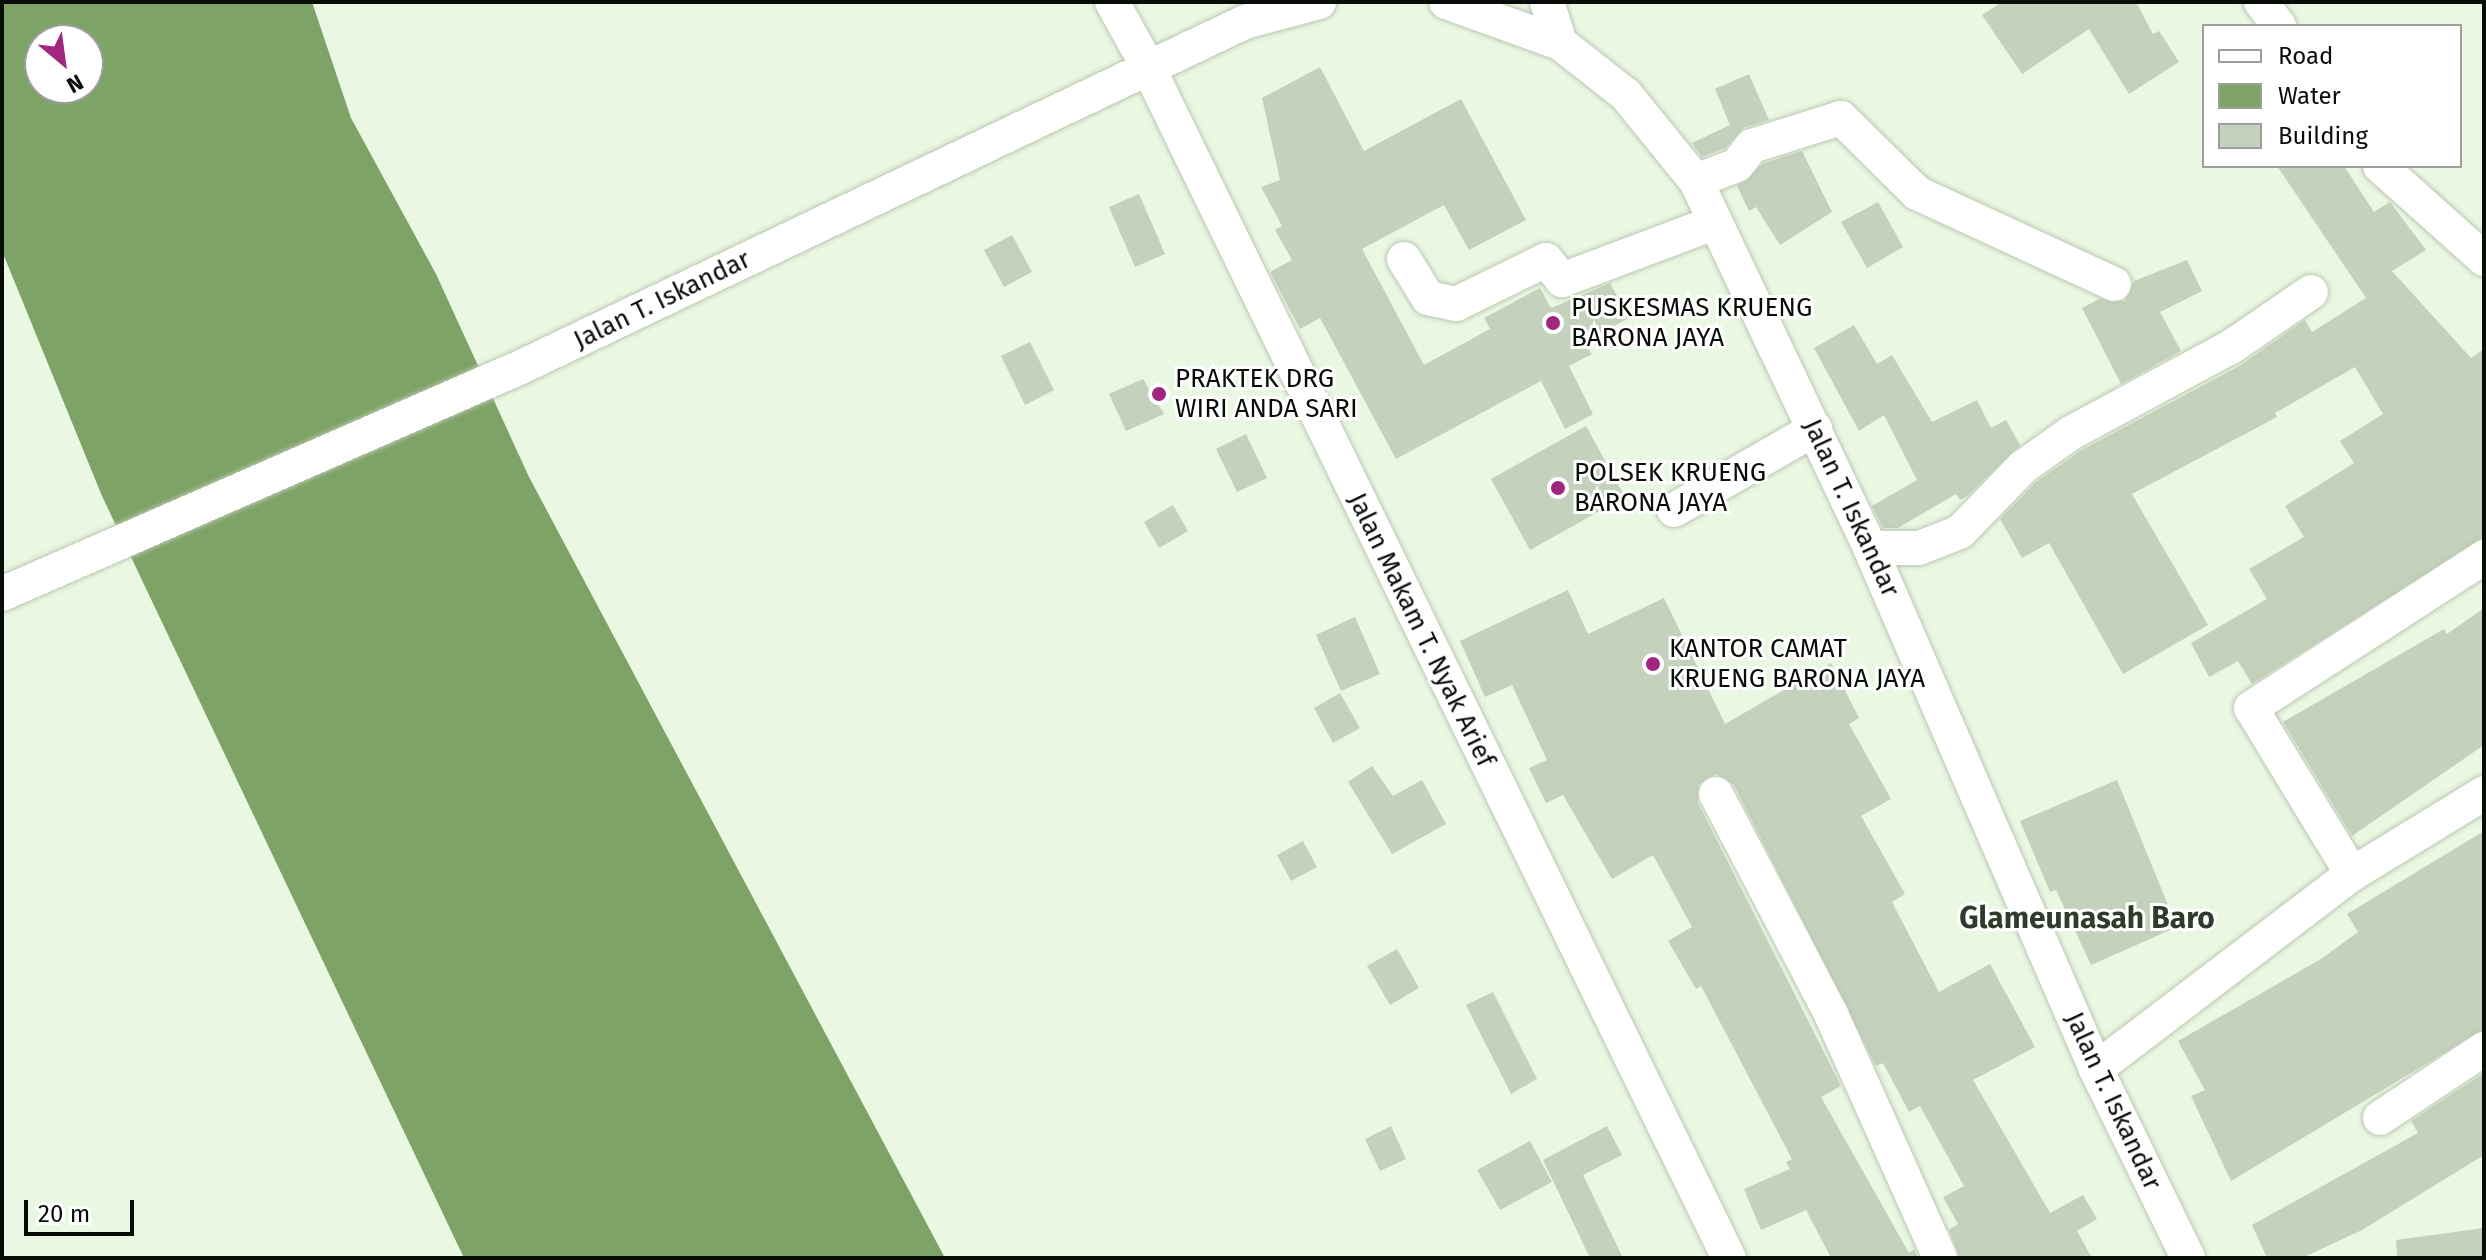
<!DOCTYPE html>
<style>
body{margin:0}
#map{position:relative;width:2486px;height:1260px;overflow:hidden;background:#eaf7e2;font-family:"Fira Sans",sans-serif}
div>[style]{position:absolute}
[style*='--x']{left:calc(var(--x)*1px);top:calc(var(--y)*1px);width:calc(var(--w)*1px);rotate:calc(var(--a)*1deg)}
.water>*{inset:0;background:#7ea366}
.building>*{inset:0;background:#c4d1bc}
.roads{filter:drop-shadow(0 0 2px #bac7b2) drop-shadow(0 0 2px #bac7b2)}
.minor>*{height:34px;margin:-17px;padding:0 17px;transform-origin:17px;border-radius:17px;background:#fff}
.dots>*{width:22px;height:22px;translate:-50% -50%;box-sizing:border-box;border:4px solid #fff;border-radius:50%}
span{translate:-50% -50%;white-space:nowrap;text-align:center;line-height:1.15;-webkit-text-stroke:6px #fff;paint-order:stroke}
.street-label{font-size:26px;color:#090d07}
.poi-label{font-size:26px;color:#090d07}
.left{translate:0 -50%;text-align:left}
.quarter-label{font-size:30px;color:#313b2b;font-weight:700}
.frame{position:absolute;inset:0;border:4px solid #090d07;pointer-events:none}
.legend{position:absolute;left:2202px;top:24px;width:260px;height:144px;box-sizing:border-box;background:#fff;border:2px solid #9d9e9c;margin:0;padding:10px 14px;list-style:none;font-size:24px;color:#090d07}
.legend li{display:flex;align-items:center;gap:16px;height:40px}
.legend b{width:40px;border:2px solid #9d9e9c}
.north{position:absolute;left:24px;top:24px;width:80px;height:80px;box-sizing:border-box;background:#fff;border:2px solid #9d9e9c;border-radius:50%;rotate:151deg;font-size:22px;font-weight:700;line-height:32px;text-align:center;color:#090d07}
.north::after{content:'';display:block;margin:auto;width:28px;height:36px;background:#9f277e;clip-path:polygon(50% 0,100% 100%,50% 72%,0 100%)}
.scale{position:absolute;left:24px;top:1200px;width:110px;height:36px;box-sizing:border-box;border:4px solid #090d07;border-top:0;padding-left:10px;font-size:24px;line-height:28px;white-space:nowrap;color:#090d07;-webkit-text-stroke:6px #fff;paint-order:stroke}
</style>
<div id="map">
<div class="water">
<div style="clip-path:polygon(evenodd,2px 2px,312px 2px,351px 118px,436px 274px,529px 477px,945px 1258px,464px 1258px,102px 496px,2px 251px,2px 2px,40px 40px,88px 40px,88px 88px,40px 88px,40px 40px)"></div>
</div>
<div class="building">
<div style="clip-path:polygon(2002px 2px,2136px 2px,2153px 34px,2159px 31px,2179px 62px,2129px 94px,2089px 29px,2022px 74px,1982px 15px)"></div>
<div style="clip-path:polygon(1320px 67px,1364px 151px,1461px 99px,1526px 220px,1469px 250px,1444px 205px,1362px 249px,1424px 365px,1490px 329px,1484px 318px,1540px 288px,1551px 308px,1610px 283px,1629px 318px,1584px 342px,1592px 354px,1569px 366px,1593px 414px,1565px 429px,1541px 381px,1396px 459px,1320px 318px,1300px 329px,1270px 272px,1292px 260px,1275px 230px,1282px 226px,1261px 187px,1280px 180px,1262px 98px)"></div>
<div style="clip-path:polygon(1749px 74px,1769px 120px,1745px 127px,1725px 148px,1702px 157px,1692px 143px,1730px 125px,1715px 89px)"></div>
<div style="clip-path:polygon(1802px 151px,1832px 212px,1780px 245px,1756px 207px,1749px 211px,1737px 186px,1764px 163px)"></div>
<div style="clip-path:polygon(2277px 166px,2344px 166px,2374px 212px,2390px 202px,2426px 250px,2392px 271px,2471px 358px,2484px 349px,2484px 537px,2252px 684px,2238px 661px,2209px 677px,2191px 643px,2267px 599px,2249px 569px,2304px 537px,2285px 506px,2354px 463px,2340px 441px,2383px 414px,2355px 367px,2275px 413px,2277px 417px,2132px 494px,2208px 625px,2123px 674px,2049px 543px,2022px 558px,2000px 519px,2036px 482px,2082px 450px,2241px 365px,2305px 320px,2312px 332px,2366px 298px)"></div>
<div style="clip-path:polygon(1139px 194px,1165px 254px,1135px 267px,1109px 207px)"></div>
<div style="clip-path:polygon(1878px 202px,1903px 247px,1867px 268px,1841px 222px)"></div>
<div style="clip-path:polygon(1012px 235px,1032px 272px,1004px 287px,984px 250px)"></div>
<div style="clip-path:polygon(2187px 260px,2202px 291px,2160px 312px,2181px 351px,2121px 384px,2082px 308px,2099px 299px,2125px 301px,2134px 281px)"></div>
<div style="clip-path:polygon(1854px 325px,1877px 364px,1892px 355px,1932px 422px,1977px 400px,1991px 428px,2006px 420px,2020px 445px,1966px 497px,1960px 500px,1956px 494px,1898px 528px,1883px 528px,1872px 506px,1917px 480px,1884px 415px,1859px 431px,1814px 348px)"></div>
<div style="clip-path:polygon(1030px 342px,1054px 390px,1025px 405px,1001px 356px)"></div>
<div style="clip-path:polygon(1143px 379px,1164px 414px,1126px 431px,1109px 394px)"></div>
<div style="clip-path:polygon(1586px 426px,1625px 497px,1530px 550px,1491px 479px)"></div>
<div style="clip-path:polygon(1246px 434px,1267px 478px,1237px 492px,1216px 449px)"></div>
<div style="clip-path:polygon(1173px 505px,1188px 531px,1159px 548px,1144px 522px)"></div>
<div style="clip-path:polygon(1568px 590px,1588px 634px,1664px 598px,1725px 724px,1831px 663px,1859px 718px,1849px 724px,1891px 799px,1861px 816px,1905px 894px,1892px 902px,1939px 992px,1990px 964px,2035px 1047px,1973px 1080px,2050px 1213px,2083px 1195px,2097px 1219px,2077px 1231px,2092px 1258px,1960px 1258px,1949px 1230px,1958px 1224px,1943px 1197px,1964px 1186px,1920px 1106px,1909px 1112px,1883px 1063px,1876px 1066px,1734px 785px,1716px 774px,1699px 784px,1698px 803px,1841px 1086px,1821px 1097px,1909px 1253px,1914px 1249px,1918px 1258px,1831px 1258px,1806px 1210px,1761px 1230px,1744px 1189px,1790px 1169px,1786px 1162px,1792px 1159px,1701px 986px,1696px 989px,1668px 941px,1692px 927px,1653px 855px,1612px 879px,1563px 795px,1546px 803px,1529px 768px,1547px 760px,1512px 685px,1485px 697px,1460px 641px)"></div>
<div style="clip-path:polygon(2484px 608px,2484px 745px,2352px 836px,2283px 722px,2444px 629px,2447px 634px)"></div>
<div style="clip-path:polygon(1355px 617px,1380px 674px,1341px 691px,1316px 635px)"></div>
<div style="clip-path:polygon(1340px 693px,1360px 728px,1333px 743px,1314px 708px)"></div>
<div style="clip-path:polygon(1372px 766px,1393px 796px,1422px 780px,1446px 824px,1392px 854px,1348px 782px)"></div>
<div style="clip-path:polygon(2117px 780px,2177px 927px,2091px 965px,2056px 890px,2050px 892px,2020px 821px)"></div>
<div style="clip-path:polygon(2484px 831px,2484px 1029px,2231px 1181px,2191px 1096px,2205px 1090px,2178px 1041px,2321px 959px,2358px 932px,2347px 914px)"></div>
<div style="clip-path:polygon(1303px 841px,1317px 867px,1291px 881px,1277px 855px)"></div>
<div style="clip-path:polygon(1397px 949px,1419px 988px,1390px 1005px,1367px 966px)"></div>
<div style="clip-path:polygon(1493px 992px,1537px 1079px,1511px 1094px,1466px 1005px)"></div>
<div style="clip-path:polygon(2484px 1073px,2484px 1155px,2362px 1230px,2302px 1258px,2267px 1258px,2252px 1225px,2418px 1133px,2411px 1121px)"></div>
<div style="clip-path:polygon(1391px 1126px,1406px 1159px,1380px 1171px,1365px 1139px)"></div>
<div style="clip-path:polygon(1607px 1126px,1622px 1155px,1583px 1175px,1623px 1258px,1590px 1258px,1543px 1160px)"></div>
<div style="clip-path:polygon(1530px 1141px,1552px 1182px,1500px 1210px,1477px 1170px)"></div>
<div style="clip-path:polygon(2484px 1228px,2484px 1258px,2397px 1258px,2396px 1240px)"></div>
</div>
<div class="roads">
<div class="minor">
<div style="--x:1112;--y:2;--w:74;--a:61"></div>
<div style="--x:1148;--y:67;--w:1325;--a:64"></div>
<div style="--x:1446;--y:2;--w:121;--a:19.8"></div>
<div style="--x:1560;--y:43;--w:84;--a:38.2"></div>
<div style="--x:1626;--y:95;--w:111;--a:50.9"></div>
<div style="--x:1696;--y:181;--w:406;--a:64.6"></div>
<div style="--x:1870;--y:548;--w:568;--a:66.55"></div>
<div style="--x:2096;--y:1069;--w:210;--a:64"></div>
<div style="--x:1547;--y:2;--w:43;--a:72.4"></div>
<div style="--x:2261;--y:2;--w:30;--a:53"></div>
<div style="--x:2380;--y:166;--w:140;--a:41.8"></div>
<div style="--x:1696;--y:181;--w:44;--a:-21.3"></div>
<div style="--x:1737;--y:165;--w:24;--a:-52"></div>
<div style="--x:1752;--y:146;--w:93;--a:-17.5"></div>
<div style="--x:1841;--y:118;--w:107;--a:44.6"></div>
<div style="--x:1917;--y:193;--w:217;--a:24.8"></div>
<div style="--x:1404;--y:259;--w:46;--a:58.4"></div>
<div style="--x:1428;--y:298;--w:29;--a:12"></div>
<div style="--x:1456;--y:304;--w:100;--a:-26.1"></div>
<div style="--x:1546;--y:260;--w:26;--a:51"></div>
<div style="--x:1562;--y:280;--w:162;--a:-20.6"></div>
<div style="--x:1674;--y:510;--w:163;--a:-29.9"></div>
<div style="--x:1870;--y:548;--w:49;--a:0"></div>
<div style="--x:1919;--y:548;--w:44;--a:-21.3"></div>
<div style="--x:1960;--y:532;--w:91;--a:-45.9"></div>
<div style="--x:2023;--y:467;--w:59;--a:-35.3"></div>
<div style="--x:2071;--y:433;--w:182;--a:-28.3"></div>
<div style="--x:2231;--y:347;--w:97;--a:-34.5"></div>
<div style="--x:2;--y:594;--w:566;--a:-23.62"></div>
<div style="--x:521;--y:367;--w:802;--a:-25.48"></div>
<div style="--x:1245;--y:22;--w:77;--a:-15.1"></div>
<div style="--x:1716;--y:794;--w:248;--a:62.4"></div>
<div style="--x:1831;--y:1014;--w:267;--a:65.9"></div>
<div style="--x:2352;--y:874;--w:194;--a:-121.3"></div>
<div style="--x:2251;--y:708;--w:278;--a:-32.9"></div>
<div style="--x:2096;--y:1069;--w:322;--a:-37.3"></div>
<div style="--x:2352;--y:874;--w:155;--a:-31.5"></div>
<div style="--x:2380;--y:1118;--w:125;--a:-33.6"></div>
</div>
</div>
<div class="dots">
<div style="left:1553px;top:323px;background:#9f277e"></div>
<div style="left:1159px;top:394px;background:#9f277e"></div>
<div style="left:1558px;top:488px;background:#9f277e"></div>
<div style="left:1653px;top:664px;background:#9f277e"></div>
</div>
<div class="street-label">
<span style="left:662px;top:300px;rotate:-26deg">Jalan T. Iskandar</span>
<span style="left:1851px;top:508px;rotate:65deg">Jalan T. Iskandar</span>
<span style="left:1421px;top:630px;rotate:64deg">Jalan Makam T. Nyak Arief</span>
<span style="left:2113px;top:1101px;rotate:65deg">Jalan T. Iskandar</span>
</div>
<div class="poi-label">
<span class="left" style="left:1571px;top:323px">PUSKESMAS KRUENG<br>BARONA JAYA</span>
<span class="left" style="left:1175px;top:394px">PRAKTEK DRG<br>WIRI ANDA SARI</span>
<span class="left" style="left:1574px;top:488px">POLSEK KRUENG<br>BARONA JAYA</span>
<span class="left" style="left:1669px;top:664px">KANTOR CAMAT<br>KRUENG BARONA JAYA</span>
</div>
<div class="quarter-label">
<span style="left:2087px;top:918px">Glameunasah Baro</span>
</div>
<div class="frame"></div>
<ul class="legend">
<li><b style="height:10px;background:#fff"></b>Road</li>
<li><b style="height:22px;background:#7ea366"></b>Water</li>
<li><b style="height:22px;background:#c4d1bc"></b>Building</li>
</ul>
<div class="north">N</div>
<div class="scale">20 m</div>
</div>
